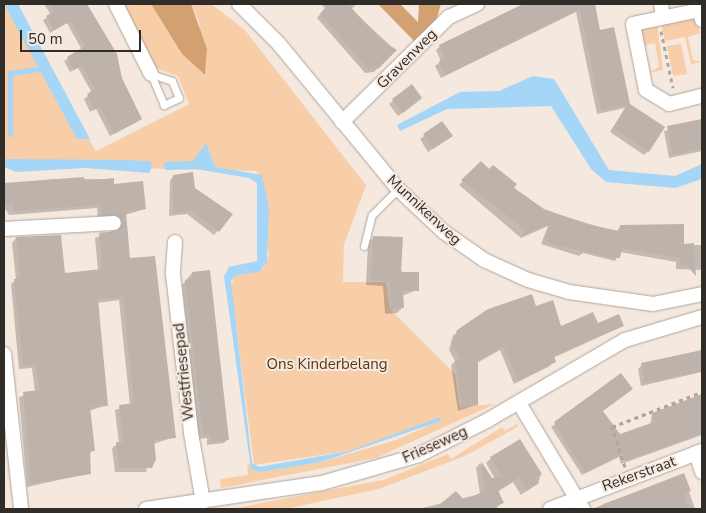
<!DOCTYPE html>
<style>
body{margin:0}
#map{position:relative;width:706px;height:513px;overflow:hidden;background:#f5e9df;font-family:"Nunito Sans",sans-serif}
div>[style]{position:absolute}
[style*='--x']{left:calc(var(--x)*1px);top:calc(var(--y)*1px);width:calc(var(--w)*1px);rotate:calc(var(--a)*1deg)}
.green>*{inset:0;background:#f8cea9}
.forest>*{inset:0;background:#d3a072}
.water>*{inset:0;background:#a5d5f7}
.shadow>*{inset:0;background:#0003}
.stream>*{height:5px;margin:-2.5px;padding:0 2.5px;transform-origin:2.5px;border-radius:2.5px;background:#a5d5f7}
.building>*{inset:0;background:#beb3aa}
.path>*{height:3px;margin-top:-1.5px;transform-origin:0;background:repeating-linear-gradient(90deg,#aea59d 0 4px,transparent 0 8px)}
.roads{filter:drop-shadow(0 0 1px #afa49b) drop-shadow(0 0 1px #afa49b)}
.lane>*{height:7px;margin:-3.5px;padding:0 3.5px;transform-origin:3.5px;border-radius:3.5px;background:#fff}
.street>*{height:14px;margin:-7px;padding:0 7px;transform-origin:7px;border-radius:7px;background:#fff}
span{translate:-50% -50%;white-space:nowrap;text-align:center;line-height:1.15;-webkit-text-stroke:4px #f5e9df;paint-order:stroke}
.street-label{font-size:15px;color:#302c28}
.park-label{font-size:15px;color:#5a3714}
.frame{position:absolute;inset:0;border:5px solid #302c28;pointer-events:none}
.scale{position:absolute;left:20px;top:30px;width:121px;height:22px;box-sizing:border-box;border:2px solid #302c28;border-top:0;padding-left:6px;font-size:15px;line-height:18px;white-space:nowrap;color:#302c28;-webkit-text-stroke:4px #f5e9df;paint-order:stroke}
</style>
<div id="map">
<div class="green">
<div style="clip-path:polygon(4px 4px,96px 151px,189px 104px,178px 76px,153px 67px,121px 4px,151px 4px,182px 54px,205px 75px,199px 22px,191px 4px,211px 4px,244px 29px,366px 185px,344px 245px,343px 282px,386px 282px,390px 309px,455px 374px,460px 407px,495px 404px,376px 458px,221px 488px,220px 479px,248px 475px,247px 463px,260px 472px,321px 462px,396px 440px,442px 420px,349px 451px,254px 465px,231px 287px,235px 275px,264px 268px,269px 255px,257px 171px,4px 165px)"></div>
<div style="clip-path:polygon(691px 16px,697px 20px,700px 33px,688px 37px,693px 60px,702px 62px,691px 64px,685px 37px,665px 41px,661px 22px)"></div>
<div style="clip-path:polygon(657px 23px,663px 70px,648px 73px,659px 67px,655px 43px,644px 45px,640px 30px)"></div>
<div style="clip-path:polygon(681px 44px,687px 74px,673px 76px,667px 46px)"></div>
<div style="clip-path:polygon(517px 424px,519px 426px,467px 455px,379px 489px,285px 509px,231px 509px,383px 480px,448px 454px,451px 459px,502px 427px,505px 431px)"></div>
</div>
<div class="forest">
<div style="clip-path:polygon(151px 4px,191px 4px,207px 49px,205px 75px,182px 54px)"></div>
<div style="clip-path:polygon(400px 4px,418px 22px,419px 4px,441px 4px,436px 21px,414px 41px,379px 5px)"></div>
</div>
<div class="water">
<div style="clip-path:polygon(4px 4px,18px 4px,90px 139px,77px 139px)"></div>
<div style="clip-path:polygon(533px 76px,554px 79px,609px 170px,675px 176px,702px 164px,702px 179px,675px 188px,606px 182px,591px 169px,551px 106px,447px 109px,400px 131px,397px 125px,460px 92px,499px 91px)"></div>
<div style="clip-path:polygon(206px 143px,215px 167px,262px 175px,269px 208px,267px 262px,259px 272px,236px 275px,231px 281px,252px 463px,259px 467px,349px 451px,440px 417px,441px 421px,321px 462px,260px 472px,251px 469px,224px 276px,229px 267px,257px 261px,257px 183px,249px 178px,196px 169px,166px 170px,163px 166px,166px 162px,193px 161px)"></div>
<div style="clip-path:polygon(4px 159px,121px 160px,150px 161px,152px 167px,149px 173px,85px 168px,16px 172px,4px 167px)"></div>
</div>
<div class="shadow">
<div style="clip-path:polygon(44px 4px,84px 4px,116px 54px,121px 79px,141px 118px,137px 122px,110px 136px,96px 109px,90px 112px,84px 99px,92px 93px,78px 68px,70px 72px,64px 61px,82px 50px,67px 23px,50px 33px,43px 20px,51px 15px)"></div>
<div style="clip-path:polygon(320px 4px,357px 4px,351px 9px,395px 50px,374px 72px,365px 73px,317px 18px,325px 8px)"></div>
<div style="clip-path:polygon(526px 4px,593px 4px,599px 31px,648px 151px,644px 155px,610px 132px,625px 108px,597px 114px,576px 12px,441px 78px,435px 66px,441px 61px,436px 50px,440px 46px)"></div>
<div style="clip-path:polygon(412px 86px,417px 102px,398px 116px,389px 104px)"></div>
<div style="clip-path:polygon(702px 120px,702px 151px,669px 158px,664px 131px)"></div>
<div style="clip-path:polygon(442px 123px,451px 136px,428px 152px,420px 139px)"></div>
<div style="clip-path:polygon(481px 163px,544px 210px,616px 232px,620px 227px,683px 245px,702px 245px,702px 270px,676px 269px,676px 262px,620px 252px,615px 261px,583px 253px,579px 256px,541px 244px,548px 226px,521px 238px,459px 185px)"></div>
<div style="clip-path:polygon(174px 176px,231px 214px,214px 235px,187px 214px,169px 216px,170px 180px)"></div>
<div style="clip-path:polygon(55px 179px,113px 179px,113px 185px,145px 209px,125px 215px,129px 260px,175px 437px,153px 444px,146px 472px,115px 472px,112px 448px,119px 443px,115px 410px,130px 405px,119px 300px,97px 303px,107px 405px,89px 411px,93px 450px,89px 455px,90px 473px,27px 487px,19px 397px,35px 392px,32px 368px,19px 369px,11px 284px,16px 280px,12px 243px,16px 238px,64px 275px,98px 271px,95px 238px,119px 228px,113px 219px,98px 219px,97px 208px,9px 215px,4px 207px,4px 184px)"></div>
<div style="clip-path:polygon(374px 237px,417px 290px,402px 296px,403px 307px,397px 313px,385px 314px,383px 286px,366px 285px,368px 243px)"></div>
<div style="clip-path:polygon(192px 273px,228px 439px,224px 443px,207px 445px,207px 438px,199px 439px,182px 285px)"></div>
<div style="clip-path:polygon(535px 307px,560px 328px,623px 326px,553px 358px,550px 366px,514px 384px,500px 350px,477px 363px,476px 405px,458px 411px,451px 365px,455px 361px,449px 350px,453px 335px)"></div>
<div style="clip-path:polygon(702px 351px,702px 372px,641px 386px,638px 369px,642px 365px)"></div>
<div style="clip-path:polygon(621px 375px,601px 411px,620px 436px,650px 425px,652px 414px,702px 396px,702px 435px,621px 464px,619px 457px,582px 475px,551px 427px)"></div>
<div style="clip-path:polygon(491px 458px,541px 474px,538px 483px,521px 495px,513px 482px,497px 492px,502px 502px,496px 509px,418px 509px,480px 494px,476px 468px,480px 463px,491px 480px,495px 479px,486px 463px)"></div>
<div style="clip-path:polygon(683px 475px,695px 509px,599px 509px,603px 504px)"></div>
</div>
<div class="stream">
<div style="--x:10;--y:134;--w:61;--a:-90"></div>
<div style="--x:10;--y:73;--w:29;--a:-8"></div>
</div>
<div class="building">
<div style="clip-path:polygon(50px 4px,87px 4px,117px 54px,122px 78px,142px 119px,114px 134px,100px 107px,94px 110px,87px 94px,95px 89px,82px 65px,74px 70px,67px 57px,85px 46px,71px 21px,54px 30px,46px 16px,54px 11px)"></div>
<div style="clip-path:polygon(328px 4px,348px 4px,380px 39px,397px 50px,378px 69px,375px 66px,369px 70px,320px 14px)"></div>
<div style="clip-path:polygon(523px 4px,595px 4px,600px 30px,614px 27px,630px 104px,665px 127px,649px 152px,613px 128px,627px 105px,601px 111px,580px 9px,445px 75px,439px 61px,445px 58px,439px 45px)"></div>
<div style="clip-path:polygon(412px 84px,422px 98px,403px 113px,392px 99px)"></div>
<div style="clip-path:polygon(702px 119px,702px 148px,673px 155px,667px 126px)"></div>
<div style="clip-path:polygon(442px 121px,453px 136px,433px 149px,423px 134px)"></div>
<div style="clip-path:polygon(481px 161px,489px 169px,493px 165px,517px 184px,514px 188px,544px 209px,586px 224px,619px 231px,620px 225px,684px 224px,684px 244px,694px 243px,696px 276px,686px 265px,680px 266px,680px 258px,622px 248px,620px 258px,613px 258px,556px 245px,544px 240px,550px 224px,524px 235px,524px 229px,461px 180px)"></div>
<div style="clip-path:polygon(193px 172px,195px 188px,233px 214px,219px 232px,191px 211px,173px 213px,173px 175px)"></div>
<div style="clip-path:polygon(84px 177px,85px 181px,114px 178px,114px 184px,143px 181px,146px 209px,126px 212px,130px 258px,155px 256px,176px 438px,154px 440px,156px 459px,152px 468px,119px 468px,116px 442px,123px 442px,119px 405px,134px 403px,123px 297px,98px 299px,108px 406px,90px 407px,95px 451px,90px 451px,91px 474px,31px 484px,23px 392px,39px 390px,36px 364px,23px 366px,14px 279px,20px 278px,16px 237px,61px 235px,65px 273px,102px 269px,99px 233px,118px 231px,123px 222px,118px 215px,102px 215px,101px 205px,14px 211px,13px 204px,6px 205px,4px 183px)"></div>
<div style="clip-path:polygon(373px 236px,403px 237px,401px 272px,419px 272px,419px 291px,403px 291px,404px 308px,391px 309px,389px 281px,371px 280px)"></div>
<div style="clip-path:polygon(210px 270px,229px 440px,211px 442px,210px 434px,203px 435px,185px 280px,192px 279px,192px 272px)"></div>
<div style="clip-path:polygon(532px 294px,536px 306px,553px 300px,561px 326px,593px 312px,598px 323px,619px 314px,624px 326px,554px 356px,556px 362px,518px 381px,504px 347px,478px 361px,478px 405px,462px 408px,455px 360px,461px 359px,452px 345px,457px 330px,488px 309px)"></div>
<div style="clip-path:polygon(702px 350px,702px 371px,645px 383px,641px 363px)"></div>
<div style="clip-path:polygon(621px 373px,633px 389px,603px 411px,620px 434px,654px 422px,652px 413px,702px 394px,702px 433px,625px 461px,623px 454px,585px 473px,554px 422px)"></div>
<div style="clip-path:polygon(520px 439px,542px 474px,536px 478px,539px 483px,527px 491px,519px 477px,498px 490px,504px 503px,489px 509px,434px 509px,456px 491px,464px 500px,485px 491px,481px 461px,492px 478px,502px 477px,490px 457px)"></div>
<div style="clip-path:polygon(684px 473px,691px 491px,684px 494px,689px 509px,592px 509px)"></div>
</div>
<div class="path">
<div style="--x:661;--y:31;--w:58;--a:78.1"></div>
<div style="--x:625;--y:467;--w:42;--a:-108"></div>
<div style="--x:612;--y:427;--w:97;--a:-21.3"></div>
</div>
<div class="roads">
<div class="lane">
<div style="--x:151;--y:74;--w:22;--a:18"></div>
<div style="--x:172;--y:81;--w:18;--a:68"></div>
<div style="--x:179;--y:98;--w:17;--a:155"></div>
<div style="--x:164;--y:105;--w:34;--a:-113"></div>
<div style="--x:364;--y:246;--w:32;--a:-76"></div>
<div style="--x:372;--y:215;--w:37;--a:-45"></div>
</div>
<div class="street">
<div style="--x:116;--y:4;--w:78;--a:63.4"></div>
<div style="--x:239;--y:4;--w:57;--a:45"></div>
<div style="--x:279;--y:44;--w:188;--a:50.6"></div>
<div style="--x:398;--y:189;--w:63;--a:43.1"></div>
<div style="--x:444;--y:232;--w:49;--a:35"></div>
<div style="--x:484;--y:260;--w:48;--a:24.4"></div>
<div style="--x:528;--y:280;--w:43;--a:16.3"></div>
<div style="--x:569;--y:292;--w:85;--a:8.1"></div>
<div style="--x:653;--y:304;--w:50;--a:-11.5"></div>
<div style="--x:661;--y:4;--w:13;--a:81"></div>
<div style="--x:702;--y:20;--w:10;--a:-101"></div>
<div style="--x:700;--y:10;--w:68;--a:168.2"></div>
<div style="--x:633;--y:24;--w:67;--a:78.9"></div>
<div style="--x:646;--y:90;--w:27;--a:31"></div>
<div style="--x:669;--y:104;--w:34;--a:-14"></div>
<div style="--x:342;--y:122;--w:150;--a:-44.5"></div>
<div style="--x:449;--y:17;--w:31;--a:-25"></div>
<div style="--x:4;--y:229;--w:110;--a:-3.1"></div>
<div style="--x:175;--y:242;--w:32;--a:94"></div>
<div style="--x:173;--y:274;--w:160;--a:83.5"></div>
<div style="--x:191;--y:433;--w:70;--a:80.1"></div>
<div style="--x:4;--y:354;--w:156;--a:83.7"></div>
<div style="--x:519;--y:403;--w:124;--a:58.9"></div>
<div style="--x:696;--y:453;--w:20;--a:72"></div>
<div style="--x:146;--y:509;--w:178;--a:-8.4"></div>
<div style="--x:322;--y:483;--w:101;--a:-16.1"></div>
<div style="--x:419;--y:455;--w:77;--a:-26.9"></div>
<div style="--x:488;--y:420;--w:159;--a:-30.3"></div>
<div style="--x:625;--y:340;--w:80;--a:-16.6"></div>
<div style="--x:550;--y:509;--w:163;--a:-20.9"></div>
</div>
</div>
<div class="street-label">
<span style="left:407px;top:59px;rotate:-45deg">Gravenweg</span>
<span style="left:424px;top:210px;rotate:43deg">Munnikenweg</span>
<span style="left:184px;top:372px;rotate:-96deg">Westfriesepad</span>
<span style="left:435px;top:445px;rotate:-24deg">Frieseweg</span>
<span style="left:639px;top:474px;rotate:-20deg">Rekerstraat</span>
</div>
<div class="park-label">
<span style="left:327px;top:365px">Ons Kinderbelang</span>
</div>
<div class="frame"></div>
<div class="scale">50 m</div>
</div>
